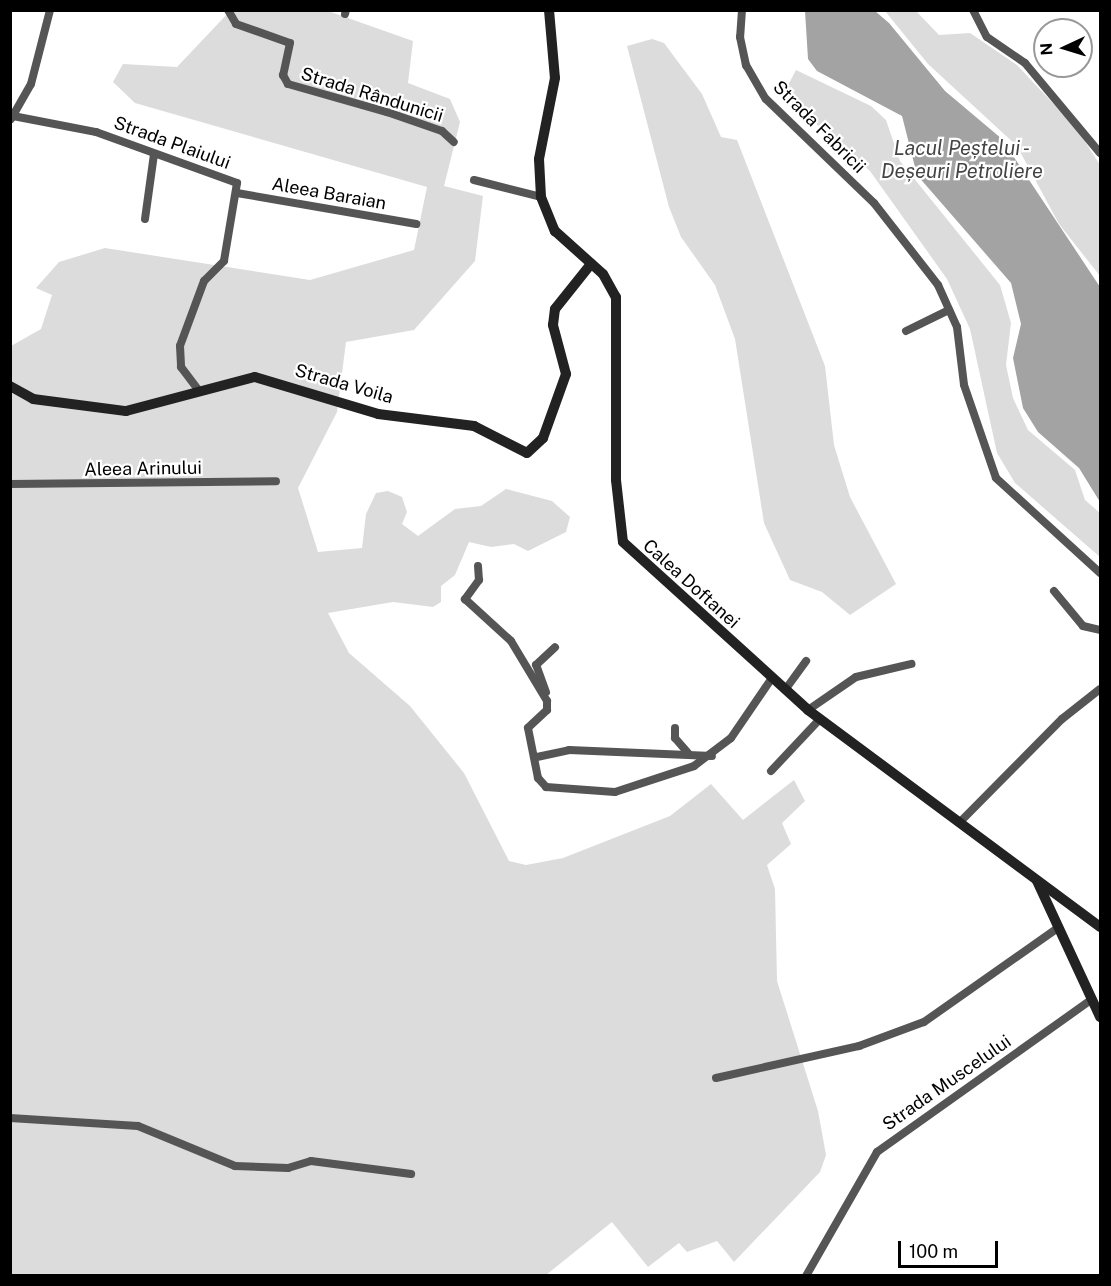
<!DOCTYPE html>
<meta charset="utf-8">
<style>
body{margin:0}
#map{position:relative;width:1111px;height:1286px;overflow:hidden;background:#fff;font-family:"Public Sans",sans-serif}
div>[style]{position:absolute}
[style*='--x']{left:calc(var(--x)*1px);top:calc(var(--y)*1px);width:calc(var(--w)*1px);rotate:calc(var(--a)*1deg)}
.green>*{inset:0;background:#dcdcdc}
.water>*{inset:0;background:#a3a3a3}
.minor>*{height:8px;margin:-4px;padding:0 4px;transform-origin:4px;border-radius:4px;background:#555}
.secondary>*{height:10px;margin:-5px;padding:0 5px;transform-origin:5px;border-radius:5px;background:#222}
span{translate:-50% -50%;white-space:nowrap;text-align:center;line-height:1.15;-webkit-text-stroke:4.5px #fff;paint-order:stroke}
.street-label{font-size:18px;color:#000}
.water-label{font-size:20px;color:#444;font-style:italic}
.frame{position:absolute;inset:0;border:12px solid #000;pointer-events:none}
.north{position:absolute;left:1033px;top:18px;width:60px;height:60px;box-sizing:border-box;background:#fff;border:2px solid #999;border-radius:50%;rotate:266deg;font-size:16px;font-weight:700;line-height:24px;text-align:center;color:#000}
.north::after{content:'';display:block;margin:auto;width:21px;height:27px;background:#000;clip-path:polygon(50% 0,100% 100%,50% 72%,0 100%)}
.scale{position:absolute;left:898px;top:1241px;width:100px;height:27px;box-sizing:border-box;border:3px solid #000;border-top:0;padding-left:8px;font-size:18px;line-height:21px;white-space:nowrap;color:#000;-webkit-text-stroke:4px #fff;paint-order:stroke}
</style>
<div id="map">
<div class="green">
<div style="clip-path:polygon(230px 11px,328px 11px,413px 41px,408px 83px,450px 99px,460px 122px,444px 186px,483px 196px,475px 261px,414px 330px,346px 342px,337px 412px,298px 488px,318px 552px,362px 548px,366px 514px,376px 493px,388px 491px,402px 497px,407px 512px,402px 524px,418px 536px,455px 509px,481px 506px,506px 489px,552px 501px,570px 517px,566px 532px,528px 551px,514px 544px,491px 547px,469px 542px,455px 575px,441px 586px,441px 602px,433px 607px,393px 602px,328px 613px,349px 653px,410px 706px,464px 773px,509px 861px,526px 865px,563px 858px,670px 816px,711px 784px,743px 820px,794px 780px,805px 801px,782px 823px,791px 844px,767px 865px,775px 889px,777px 981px,818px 1111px,826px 1155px,820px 1172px,734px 1262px,717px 1241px,687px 1252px,679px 1243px,648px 1267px,612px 1222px,546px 1275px,11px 1276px,11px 346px,41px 329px,52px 295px,36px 288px,59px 262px,105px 248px,310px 280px,414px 250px,427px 187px,135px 103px,113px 82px,123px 64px,177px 67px)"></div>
<div style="clip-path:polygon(885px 11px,916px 11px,939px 35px,970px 33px,1017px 65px,1077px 129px,1100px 165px,1100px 276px,1059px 224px,1017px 146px,928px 64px)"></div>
<div style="clip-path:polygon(652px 39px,664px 43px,702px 94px,721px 137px,737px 140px,825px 366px,834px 445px,850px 497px,896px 584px,850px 615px,822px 592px,790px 580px,764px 523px,735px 339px,715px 285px,681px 237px,669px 207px,627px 46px)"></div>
<div style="clip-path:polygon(796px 70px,871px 106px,886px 120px,900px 161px,1000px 285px,1011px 323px,1006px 365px,1013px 398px,1028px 430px,1075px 470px,1085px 500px,1100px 513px,1100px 557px,1015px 483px,997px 453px,970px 329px,947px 279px,870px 171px,783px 95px)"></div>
</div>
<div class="water">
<div style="clip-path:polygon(805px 11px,875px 11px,889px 23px,945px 91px,1002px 139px,1100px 287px,1100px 502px,1079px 468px,1038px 432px,1023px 408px,1013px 358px,1021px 324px,1011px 283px,917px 175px,902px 116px,817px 71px,808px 59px)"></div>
</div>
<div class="minor">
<div style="--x:228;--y:10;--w:16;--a:60"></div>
<div style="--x:236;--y:24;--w:57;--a:19.4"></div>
<div style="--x:290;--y:43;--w:33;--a:102"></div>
<div style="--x:283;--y:75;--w:10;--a:61"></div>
<div style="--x:288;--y:84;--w:103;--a:15.8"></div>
<div style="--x:387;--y:112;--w:58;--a:19.1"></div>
<div style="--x:442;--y:131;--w:16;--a:43"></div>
<div style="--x:742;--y:10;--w:27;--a:94"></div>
<div style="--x:740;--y:37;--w:29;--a:78"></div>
<div style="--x:746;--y:65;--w:39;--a:60"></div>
<div style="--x:766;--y:99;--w:150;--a:43.9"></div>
<div style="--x:874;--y:203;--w:104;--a:52"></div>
<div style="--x:938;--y:285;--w:46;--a:65.7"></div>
<div style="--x:957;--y:327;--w:58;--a:83.1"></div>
<div style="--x:964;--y:385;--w:98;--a:71"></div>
<div style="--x:996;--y:478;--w:141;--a:42.4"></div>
<div style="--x:973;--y:10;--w:30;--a:63"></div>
<div style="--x:987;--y:37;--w:46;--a:34.4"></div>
<div style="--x:1025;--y:63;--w:117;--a:50.2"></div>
<div style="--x:345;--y:14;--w:4;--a:-76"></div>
<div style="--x:13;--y:116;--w:85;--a:10.9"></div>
<div style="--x:96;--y:132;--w:150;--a:19.9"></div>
<div style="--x:237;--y:183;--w:79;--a:99.5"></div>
<div style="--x:224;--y:261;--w:28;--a:135"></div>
<div style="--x:204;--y:281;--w:69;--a:110.3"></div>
<div style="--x:180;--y:346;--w:21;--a:87"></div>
<div style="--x:181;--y:367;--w:30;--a:53"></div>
<div style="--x:11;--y:119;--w:40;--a:-60.3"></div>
<div style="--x:31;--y:84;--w:76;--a:-75.6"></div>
<div style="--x:474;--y:180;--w:69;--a:14.2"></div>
<div style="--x:237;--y:193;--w:182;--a:9.8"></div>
<div style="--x:145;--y:219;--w:66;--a:-82.1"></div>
<div style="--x:906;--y:331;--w:48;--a:-26"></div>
<div style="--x:10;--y:484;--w:266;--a:-0.6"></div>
<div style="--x:478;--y:566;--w:14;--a:86"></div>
<div style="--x:479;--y:580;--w:24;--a:126"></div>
<div style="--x:465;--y:599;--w:62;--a:42.4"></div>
<div style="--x:511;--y:641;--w:70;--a:59"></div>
<div style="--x:547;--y:701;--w:9;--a:90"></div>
<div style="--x:547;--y:710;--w:26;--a:137"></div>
<div style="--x:528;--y:728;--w:51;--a:78.7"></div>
<div style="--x:538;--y:778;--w:12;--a:48"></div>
<div style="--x:546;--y:787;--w:69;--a:4.1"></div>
<div style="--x:615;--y:792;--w:83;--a:-18.2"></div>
<div style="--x:694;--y:766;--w:46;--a:-37.1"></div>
<div style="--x:731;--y:738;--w:73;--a:-55.7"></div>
<div style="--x:1054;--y:591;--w:45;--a:50.4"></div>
<div style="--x:1083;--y:626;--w:17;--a:13"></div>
<div style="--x:785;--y:690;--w:36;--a:-54"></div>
<div style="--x:546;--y:692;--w:29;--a:-110"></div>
<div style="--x:536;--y:665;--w:26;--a:-43"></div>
<div style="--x:808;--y:710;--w:58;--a:-34.5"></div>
<div style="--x:856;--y:677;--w:57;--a:-13.3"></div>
<div style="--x:675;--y:728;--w:10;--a:90"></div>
<div style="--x:675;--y:738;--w:21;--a:49"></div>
<div style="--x:537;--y:757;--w:33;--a:-12"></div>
<div style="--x:569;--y:750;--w:143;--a:2.4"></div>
<div style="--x:771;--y:771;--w:71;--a:-46.7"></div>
<div style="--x:960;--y:822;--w:145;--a:-45.3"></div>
<div style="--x:1062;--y:719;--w:48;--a:-38.3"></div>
<div style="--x:716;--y:1078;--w:147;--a:-12.6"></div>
<div style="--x:859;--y:1046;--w:69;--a:-20.3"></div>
<div style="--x:924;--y:1022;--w:165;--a:-35.1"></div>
<div style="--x:10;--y:1118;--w:128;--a:3.6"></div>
<div style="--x:138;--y:1126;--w:105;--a:22.4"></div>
<div style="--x:235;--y:1166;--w:53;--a:2.2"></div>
<div style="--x:288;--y:1168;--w:24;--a:-17"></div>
<div style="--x:311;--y:1161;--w:101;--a:7.4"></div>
<div style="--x:806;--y:1276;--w:143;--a:-60.2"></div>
<div style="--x:877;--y:1152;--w:264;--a:-35.4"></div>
</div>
<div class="secondary">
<div style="--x:549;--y:10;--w:68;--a:85"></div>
<div style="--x:555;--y:78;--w:83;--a:101.2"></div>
<div style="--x:539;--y:159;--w:38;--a:87"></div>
<div style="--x:541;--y:197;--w:37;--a:68"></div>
<div style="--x:555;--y:231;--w:64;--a:41.9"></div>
<div style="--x:603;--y:274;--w:26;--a:61"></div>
<div style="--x:616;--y:297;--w:183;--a:90"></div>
<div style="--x:616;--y:480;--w:62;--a:83.6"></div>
<div style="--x:623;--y:542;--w:250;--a:42.2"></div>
<div style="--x:808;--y:710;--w:364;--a:36.6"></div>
<div style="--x:10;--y:386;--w:26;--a:29"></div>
<div style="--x:33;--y:399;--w:94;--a:7.4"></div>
<div style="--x:126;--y:411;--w:133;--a:-14.8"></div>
<div style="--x:255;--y:377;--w:128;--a:16.7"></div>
<div style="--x:378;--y:414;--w:97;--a:7.1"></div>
<div style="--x:474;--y:426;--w:59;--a:27"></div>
<div style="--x:527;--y:453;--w:22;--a:-43"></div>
<div style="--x:543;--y:438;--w:68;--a:-70.2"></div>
<div style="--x:566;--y:374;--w:51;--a:-104.9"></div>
<div style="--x:553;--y:325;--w:16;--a:-83"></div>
<div style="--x:555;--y:309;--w:58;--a:-51.3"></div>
<div style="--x:1037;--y:881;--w:150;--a:65.1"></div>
</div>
<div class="street-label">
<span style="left:372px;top:95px;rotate:17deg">Strada Rândunicii</span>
<span style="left:819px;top:127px;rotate:45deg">Strada Fabricii</span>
<span style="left:172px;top:143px;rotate:20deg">Strada Plaiului</span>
<span style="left:329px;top:194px;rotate:10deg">Aleea Baraian</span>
<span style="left:344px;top:384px;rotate:16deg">Strada Voila</span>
<span style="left:143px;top:469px;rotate:-1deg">Aleea Arinului</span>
<span style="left:691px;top:584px;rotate:42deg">Calea Doftanei</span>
<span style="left:947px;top:1083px;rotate:-35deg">Strada Muscelului</span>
</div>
<div class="water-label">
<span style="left:962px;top:160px">Lacul Peștelui -<br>Deșeuri Petroliere</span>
</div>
<div class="frame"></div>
<div class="north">N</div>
<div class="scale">100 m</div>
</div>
